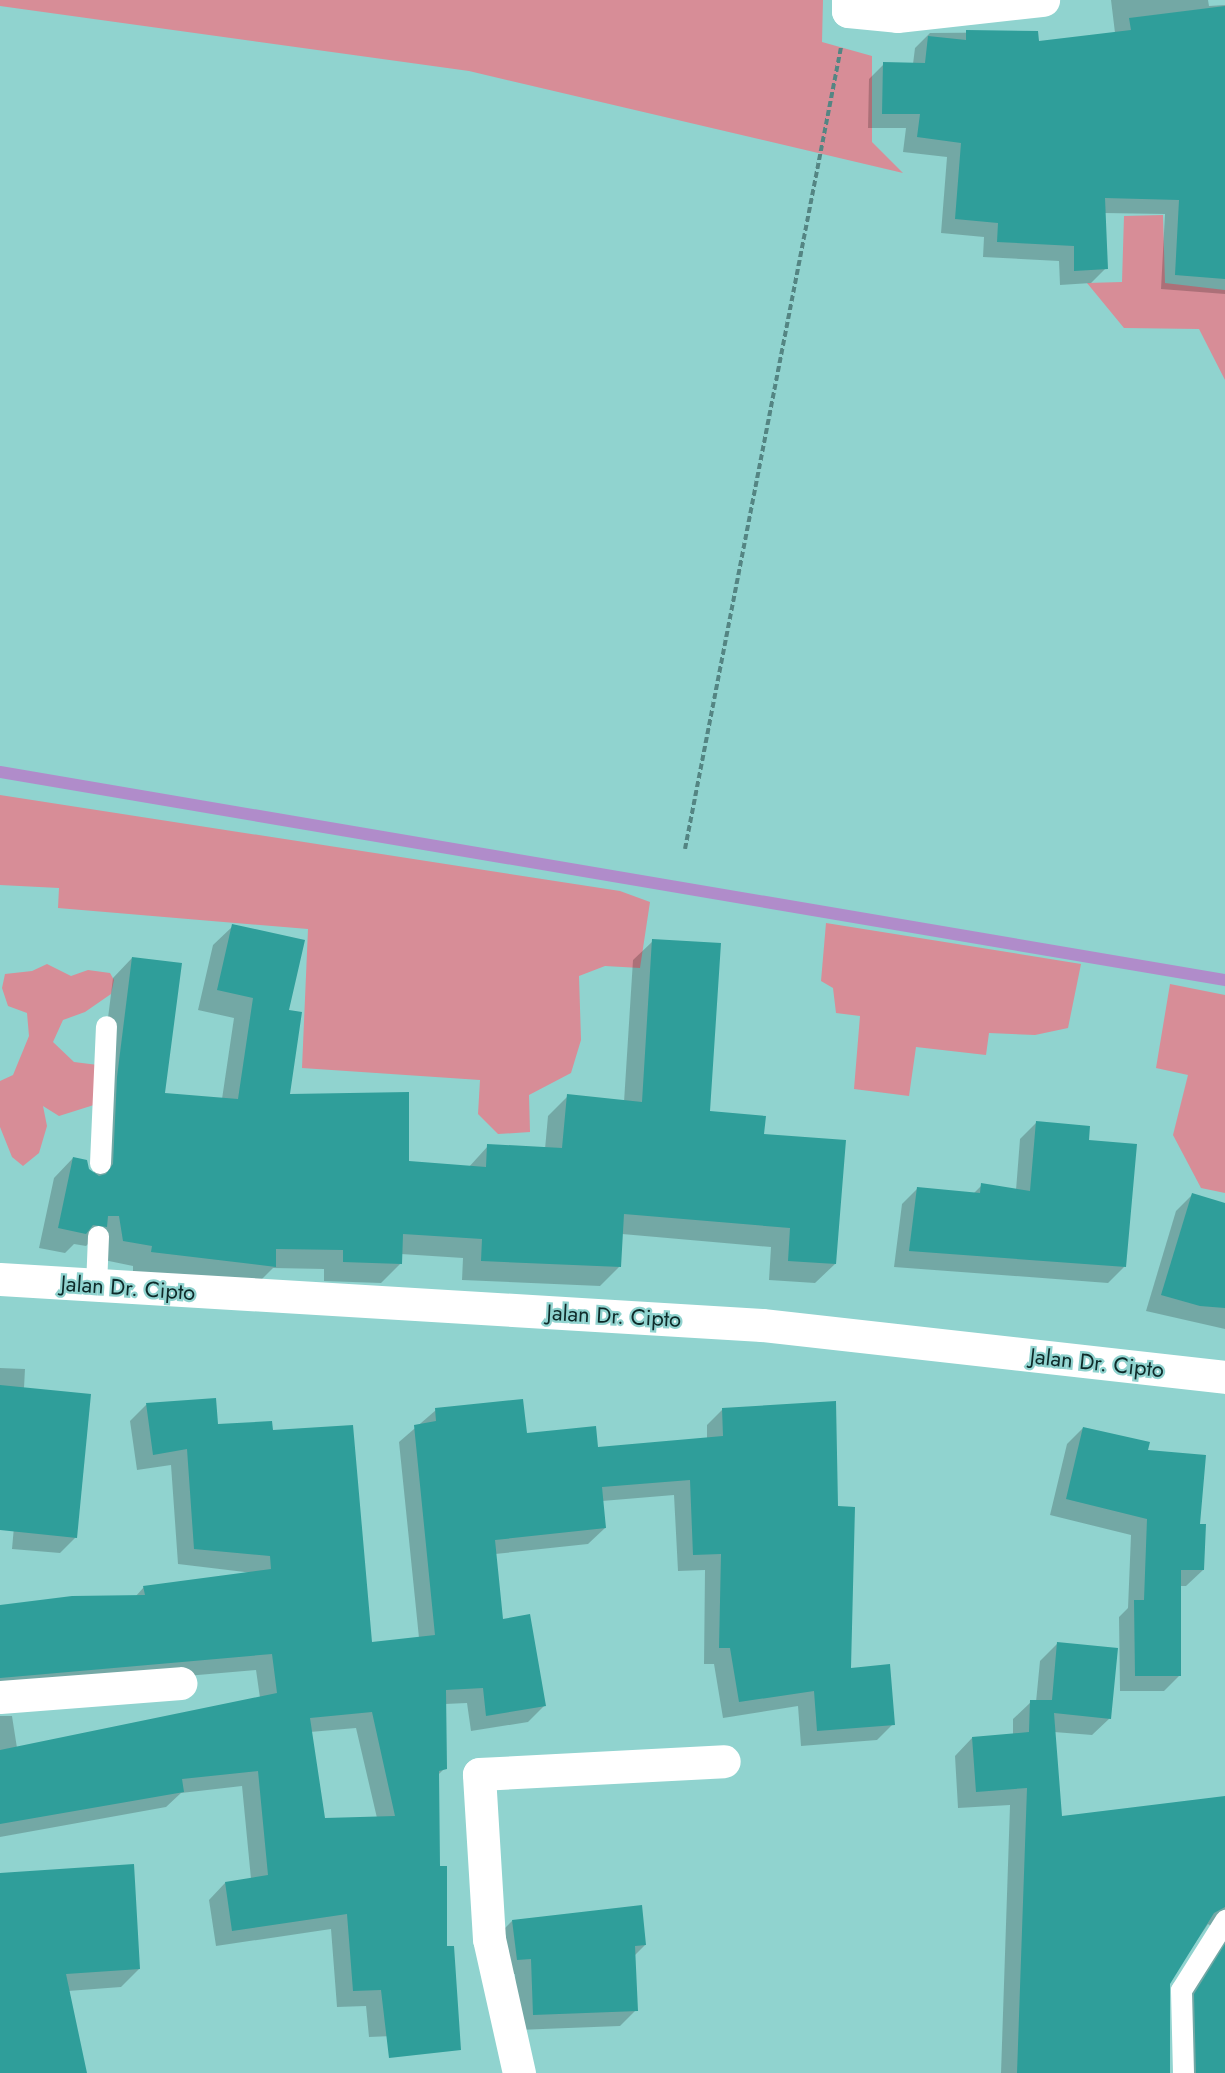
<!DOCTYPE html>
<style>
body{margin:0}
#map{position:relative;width:1225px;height:2073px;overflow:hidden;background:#90d3cf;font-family:Jost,sans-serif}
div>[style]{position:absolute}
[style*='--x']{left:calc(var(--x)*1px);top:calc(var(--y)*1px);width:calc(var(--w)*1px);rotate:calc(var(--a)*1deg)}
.green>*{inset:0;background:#d78d97}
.shadow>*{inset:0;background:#0003}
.stream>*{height:12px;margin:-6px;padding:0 6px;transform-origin:6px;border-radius:6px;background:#b08cca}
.building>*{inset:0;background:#2f9e9a}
.path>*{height:4px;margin-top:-2px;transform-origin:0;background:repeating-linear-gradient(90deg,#548583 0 6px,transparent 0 9px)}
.lane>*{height:21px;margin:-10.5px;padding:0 10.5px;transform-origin:10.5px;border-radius:10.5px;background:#fff}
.street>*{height:33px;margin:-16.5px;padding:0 16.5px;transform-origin:16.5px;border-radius:16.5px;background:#fff}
.secondary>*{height:33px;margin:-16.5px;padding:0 16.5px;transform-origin:16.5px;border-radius:16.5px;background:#fff}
span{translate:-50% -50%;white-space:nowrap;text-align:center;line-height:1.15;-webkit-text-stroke:4.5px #90d3cf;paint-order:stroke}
.street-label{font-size:22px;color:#0e2a29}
</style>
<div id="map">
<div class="green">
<div style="clip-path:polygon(0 0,823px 0,822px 42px,872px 56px,872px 142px,903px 173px,469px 71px,0 6px)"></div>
<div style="clip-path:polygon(1163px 215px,1165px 283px,1225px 290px,1225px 380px,1199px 329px,1124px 328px,1087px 283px,1122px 282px,1124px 216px)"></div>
<div style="clip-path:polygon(0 795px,620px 891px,650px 902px,640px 968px,605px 966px,579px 976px,581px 1040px,571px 1073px,529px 1095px,530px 1132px,498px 1134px,478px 1114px,480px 1080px,302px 1068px,308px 929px,58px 908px,59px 888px,0 885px)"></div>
<div style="clip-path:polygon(826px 923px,1081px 964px,1068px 1028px,1035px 1035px,989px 1033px,986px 1055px,916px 1047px,909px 1096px,854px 1089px,860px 1016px,836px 1013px,833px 988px,821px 981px)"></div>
<div style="clip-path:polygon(47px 964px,71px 976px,88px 970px,110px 973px,114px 980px,111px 994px,85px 1012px,63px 1020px,53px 1042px,74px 1062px,98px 1065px,97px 1104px,59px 1116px,43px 1106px,47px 1126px,39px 1153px,23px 1166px,12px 1157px,0 1127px,0 1081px,13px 1075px,29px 1036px,27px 1013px,8px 1006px,2px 988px,5px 974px,32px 971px)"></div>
<div style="clip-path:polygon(1170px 984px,1225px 995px,1225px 1193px,1201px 1188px,1173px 1135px,1188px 1075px,1156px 1068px)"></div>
</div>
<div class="shadow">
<div style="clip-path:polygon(1111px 0,1208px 0,1209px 6px,1225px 5px,1225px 294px,1161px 289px,1165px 214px,1104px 213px,1106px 268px,1091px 283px,1060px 285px,1059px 261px,983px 257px,984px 237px,941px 233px,947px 157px,903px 152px,906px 128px,868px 128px,869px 79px,884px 64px,913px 64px,915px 48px,930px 33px,1037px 32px,1037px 42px,1115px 33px)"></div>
<div style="clip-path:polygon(233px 926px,287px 1011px,288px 1095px,407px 1163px,468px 1168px,488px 1146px,545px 1149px,548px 1116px,568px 1096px,624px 1102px,633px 960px,653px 941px,708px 1112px,763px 1136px,835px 1264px,815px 1283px,769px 1280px,771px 1247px,622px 1234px,619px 1267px,600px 1286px,462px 1280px,463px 1258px,401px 1254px,401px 1263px,381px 1283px,324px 1281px,324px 1269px,273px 1268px,255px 1286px,133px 1272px,133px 1266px,104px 1260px,97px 1235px,86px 1246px,74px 1244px,65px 1253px,39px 1248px,54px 1178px,73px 1158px,94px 1174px,98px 1098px,113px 978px,132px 958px,164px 1094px,222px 1099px,234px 1018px,198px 1010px,213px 945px)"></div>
<div style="clip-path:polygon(1036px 1123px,1087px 1142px,1124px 1267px,1108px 1283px,894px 1267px,902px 1204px,918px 1188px,973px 1194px,982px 1185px,1016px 1190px,1020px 1139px)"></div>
<div style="clip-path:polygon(1192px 1195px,1225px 1205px,1225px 1329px,1146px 1311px,1176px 1211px)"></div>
<div style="clip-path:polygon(0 1368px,25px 1369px,24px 1388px,76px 1537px,60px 1553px,12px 1549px,17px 1493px,0 1492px)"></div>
<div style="clip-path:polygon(evenodd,215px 1400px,217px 1425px,271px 1432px,371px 1644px,419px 1638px,399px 1442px,436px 1410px,525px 1435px,597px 1449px,707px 1439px,707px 1425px,723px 1409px,836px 1508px,850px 1669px,893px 1724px,877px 1740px,801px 1746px,798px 1706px,723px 1718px,714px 1664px,704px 1664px,705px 1570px,678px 1571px,674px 1495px,602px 1501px,605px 1528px,588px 1544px,495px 1554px,502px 1621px,544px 1706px,528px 1722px,471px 1731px,467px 1703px,445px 1704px,445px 1768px,437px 1776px,440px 2034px,369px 2037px,366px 2006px,337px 2007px,331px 1929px,216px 1946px,209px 1900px,225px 1883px,251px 1879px,242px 1786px,181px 1793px,166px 1807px,0 1837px,0 1716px,12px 1716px,17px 1748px,260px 1698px,256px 1670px,0 1692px,0 1607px,135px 1597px,144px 1587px,253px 1573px,178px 1564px,171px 1465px,137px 1470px,130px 1421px,146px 1405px,215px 1400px,356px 1728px,377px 1818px,323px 1819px,310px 1732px,356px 1728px)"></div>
<div style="clip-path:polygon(1083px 1428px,1147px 1451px,1199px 1525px,1203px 1570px,1186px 1586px,1180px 1586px,1180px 1675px,1164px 1691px,1120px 1691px,1119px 1617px,1128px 1608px,1131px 1535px,1050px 1515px,1067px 1444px)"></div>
<div style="clip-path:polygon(1058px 1643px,1110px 1718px,1092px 1735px,1054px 1732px,1061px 1818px,1225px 1798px,1225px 2073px,1177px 2073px,1177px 2012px,1219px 1931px,1208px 1924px,1168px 1983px,1169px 2073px,1001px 2073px,1010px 1805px,958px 1808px,955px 1756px,972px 1738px,1013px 1735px,1013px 1719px,1031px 1702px,1036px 1702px,1040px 1661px)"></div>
<div style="clip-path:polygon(0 1874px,139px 1969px,121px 1987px,68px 1991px,86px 2073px,0 2073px)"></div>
<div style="clip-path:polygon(512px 1921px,645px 1945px,634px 1956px,636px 2010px,620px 2026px,517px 2030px,515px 1974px,501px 1975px,496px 1937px)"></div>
</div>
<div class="stream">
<div style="--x:0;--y:772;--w:1243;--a:9.64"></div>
</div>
<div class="building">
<div style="clip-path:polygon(1225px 6px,1225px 279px,1175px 275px,1179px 200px,1105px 198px,1108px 269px,1074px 271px,1074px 246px,997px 242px,998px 223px,955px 219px,961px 143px,917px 137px,920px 114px,882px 114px,883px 62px,925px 63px,928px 36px,966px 40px,966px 30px,1038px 31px,1039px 41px,1131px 30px,1129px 18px)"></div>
<div style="clip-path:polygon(232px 924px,305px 940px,289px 1010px,302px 1012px,290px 1094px,409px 1092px,409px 1161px,486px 1167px,487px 1144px,562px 1148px,567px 1094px,642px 1102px,652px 939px,721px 943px,710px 1111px,766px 1116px,764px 1134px,846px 1140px,836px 1264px,788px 1261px,790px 1228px,624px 1214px,621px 1267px,481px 1261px,482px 1239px,403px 1234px,402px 1264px,343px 1262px,343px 1250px,276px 1249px,276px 1267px,151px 1252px,152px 1246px,123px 1241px,119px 1216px,108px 1216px,107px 1227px,93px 1225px,86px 1234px,58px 1228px,73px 1157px,87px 1160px,89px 1169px,99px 1176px,106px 1174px,113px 1164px,117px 1077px,132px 957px,182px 963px,165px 1093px,238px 1099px,253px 998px,217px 990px)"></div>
<div style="clip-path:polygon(1036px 1121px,1090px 1126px,1089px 1140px,1137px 1144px,1126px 1267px,909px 1251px,917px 1187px,980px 1193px,981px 1183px,1030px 1191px)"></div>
<div style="clip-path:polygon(1192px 1193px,1225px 1203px,1225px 1308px,1200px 1306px,1161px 1295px)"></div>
<div style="clip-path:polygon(0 1385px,91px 1394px,77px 1538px,0 1530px)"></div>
<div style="clip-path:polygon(evenodd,216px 1398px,218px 1424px,272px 1421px,273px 1430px,353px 1425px,372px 1642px,435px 1635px,414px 1425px,436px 1421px,435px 1408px,523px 1399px,527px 1433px,596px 1426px,598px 1447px,723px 1436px,722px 1408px,836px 1401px,838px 1506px,855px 1507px,851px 1668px,890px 1664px,895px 1725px,817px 1731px,814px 1691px,739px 1702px,730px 1648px,719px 1648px,721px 1554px,693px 1555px,690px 1480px,602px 1487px,606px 1528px,495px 1540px,503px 1619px,530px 1614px,546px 1706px,486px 1716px,483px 1688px,446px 1690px,447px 1769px,439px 1771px,440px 1866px,447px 1866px,447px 1946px,454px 1946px,461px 2050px,389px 2058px,381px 1990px,353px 1991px,347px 1914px,232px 1931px,225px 1882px,268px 1875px,258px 1771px,182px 1779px,184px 1792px,0 1824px,0 1750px,277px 1693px,272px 1654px,0 1678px,0 1605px,72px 1596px,145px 1595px,143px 1586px,271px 1569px,270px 1556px,194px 1549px,187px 1449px,153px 1455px,146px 1403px,216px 1398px,372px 1712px,395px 1816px,325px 1818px,310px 1718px,372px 1712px)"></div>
<div style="clip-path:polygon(1083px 1427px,1150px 1442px,1148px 1450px,1206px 1455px,1200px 1524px,1206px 1524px,1204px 1570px,1181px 1570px,1181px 1676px,1135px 1676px,1134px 1600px,1144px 1600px,1147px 1519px,1066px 1499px)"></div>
<div style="clip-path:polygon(1057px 1642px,1118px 1648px,1111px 1719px,1054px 1713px,1062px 1816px,1225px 1796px,1225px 1907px,1214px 1913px,1170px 1984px,1170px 2073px,1017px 2073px,1027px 1788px,976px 1792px,972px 1737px,1029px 1732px,1030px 1700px,1052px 1700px)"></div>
<div style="clip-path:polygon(134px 1864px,140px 1969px,66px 1974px,87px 2073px,0 2073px,0 1873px)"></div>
<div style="clip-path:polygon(642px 1905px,646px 1945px,635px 1946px,638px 2011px,533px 2015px,531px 1959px,517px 1960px,512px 1920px)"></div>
<div style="clip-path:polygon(1225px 1944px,1225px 2073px,1196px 2073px,1194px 1994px)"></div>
</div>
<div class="path">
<div style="--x:685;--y:849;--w:817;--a:-78.99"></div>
</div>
<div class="lane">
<div style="--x:100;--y:1163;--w:137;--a:-87.5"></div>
<div style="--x:96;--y:1286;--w:50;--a:-87.7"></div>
<div style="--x:1183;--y:2073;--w:83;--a:-91.4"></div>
<div style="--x:1181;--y:1990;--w:83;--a:-57.8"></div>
</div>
<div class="street">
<div style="--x:848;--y:0;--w:11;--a:90"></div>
<div style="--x:848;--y:11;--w:49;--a:5.8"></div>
<div style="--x:897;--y:16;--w:147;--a:-6.3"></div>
<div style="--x:0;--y:1697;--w:181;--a:-4.4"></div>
<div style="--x:519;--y:2073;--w:137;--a:-102.6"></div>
<div style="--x:489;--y:1939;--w:165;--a:-93.5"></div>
<div style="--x:479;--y:1774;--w:245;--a:-3"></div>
</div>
<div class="secondary">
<div style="--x:0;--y:1279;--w:763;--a:3.45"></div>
<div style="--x:762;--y:1325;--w:466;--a:6.4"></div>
</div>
<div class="street-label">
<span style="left:128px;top:1288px;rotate:4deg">Jalan Dr. Cipto</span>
<span style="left:614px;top:1316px;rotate:3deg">Jalan Dr. Cipto</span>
<span style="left:1097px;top:1363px;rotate:6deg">Jalan Dr. Cipto</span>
</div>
</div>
